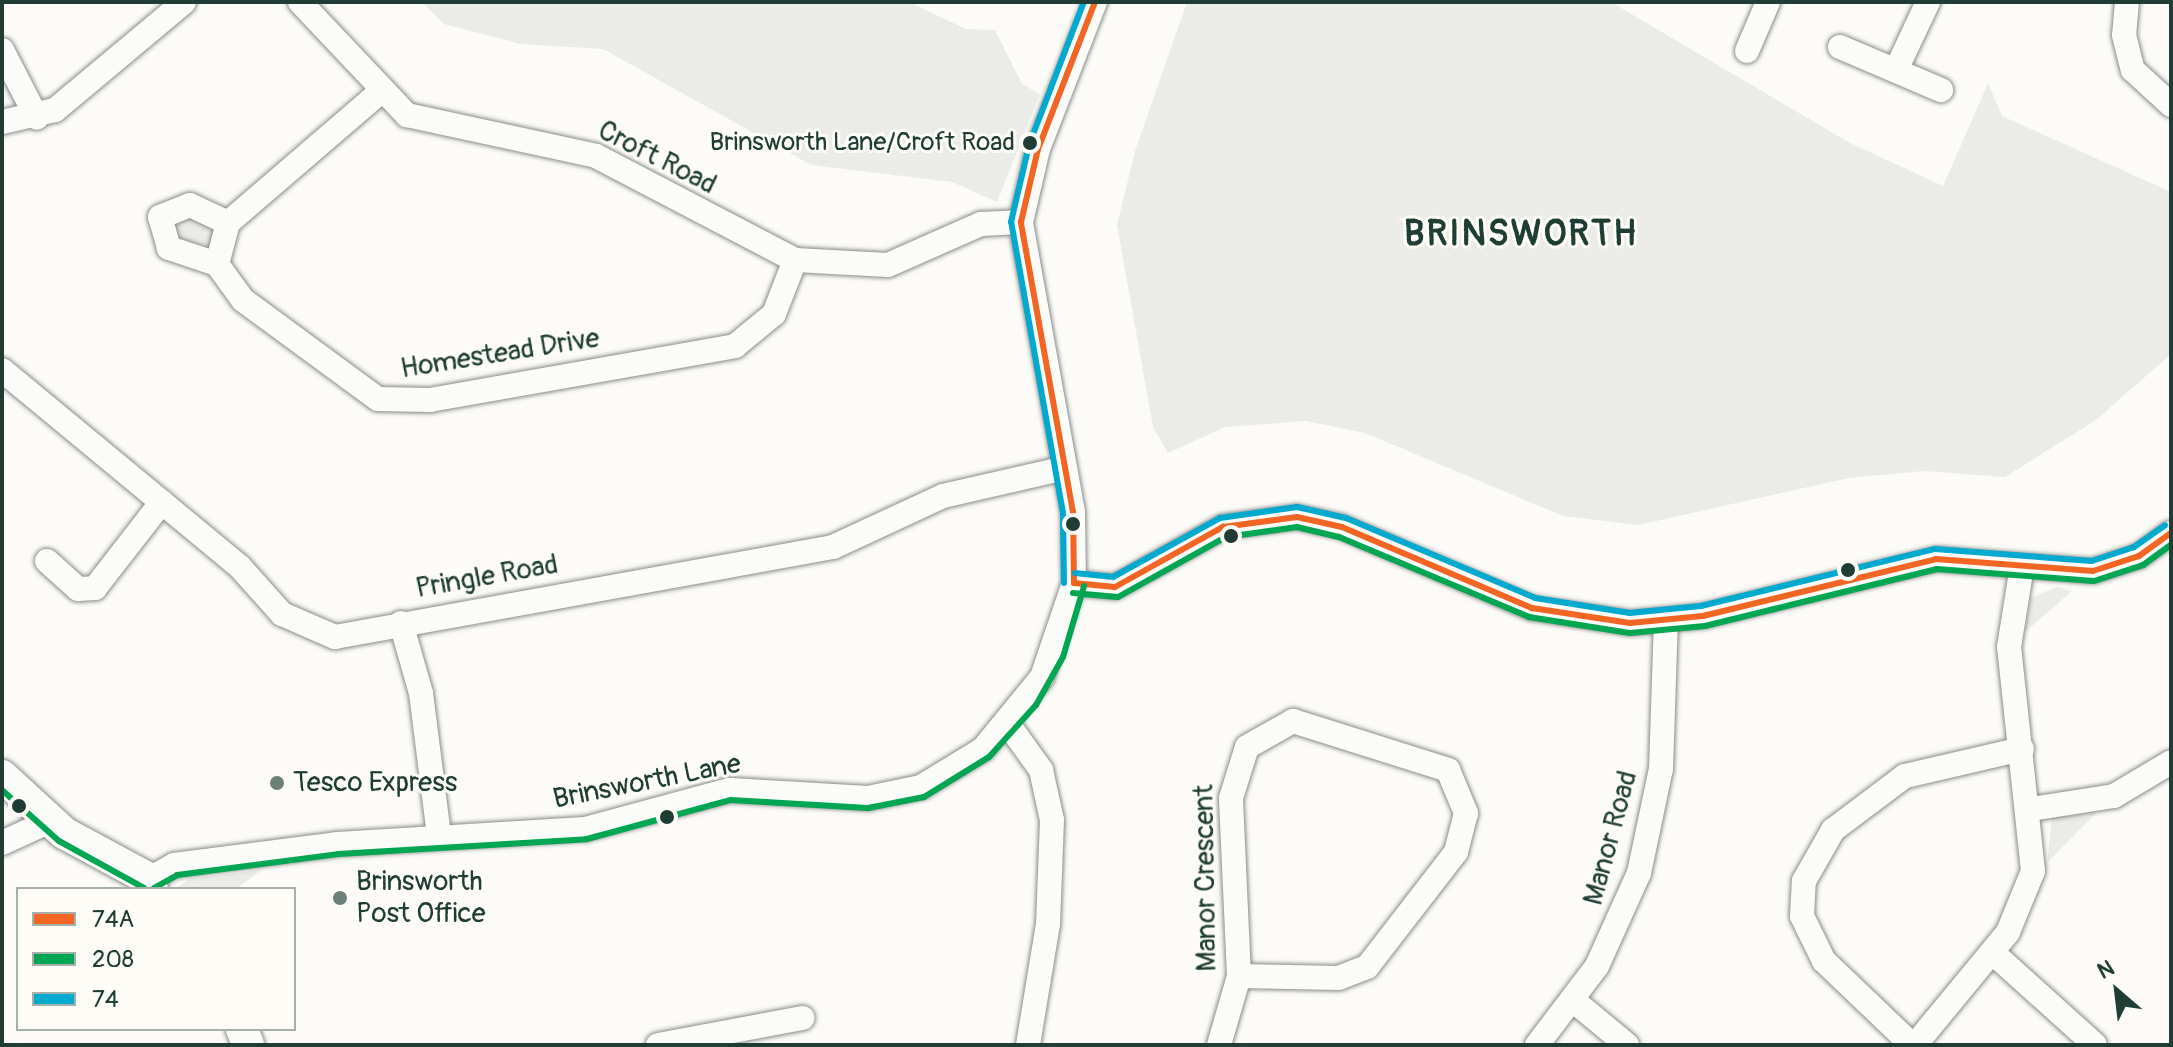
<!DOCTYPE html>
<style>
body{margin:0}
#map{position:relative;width:2173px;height:1047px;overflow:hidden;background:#fcfbf8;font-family:Pangolin,sans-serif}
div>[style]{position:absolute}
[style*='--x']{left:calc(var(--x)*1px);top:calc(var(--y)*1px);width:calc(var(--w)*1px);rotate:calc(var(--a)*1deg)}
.green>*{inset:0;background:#ebece8}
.roads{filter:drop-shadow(0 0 2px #888d8a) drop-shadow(0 0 2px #888d8a)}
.minor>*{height:24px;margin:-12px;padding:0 12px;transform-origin:12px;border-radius:12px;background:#fbfbf9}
.major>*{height:32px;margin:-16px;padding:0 16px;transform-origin:16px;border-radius:16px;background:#fbfbf9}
.bus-1>*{height:6px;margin:-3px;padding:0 3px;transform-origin:3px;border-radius:3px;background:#f26522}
.bus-2>*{height:6px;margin:-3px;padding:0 3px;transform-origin:3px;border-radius:3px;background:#00a651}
.bus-3>*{height:6px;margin:-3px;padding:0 3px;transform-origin:3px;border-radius:3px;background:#00a9ce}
.dots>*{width:22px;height:22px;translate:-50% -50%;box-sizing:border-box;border:4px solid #fdfcf7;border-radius:50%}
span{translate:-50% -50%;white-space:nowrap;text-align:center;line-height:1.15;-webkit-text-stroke:6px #fdfcf7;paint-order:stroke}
.bus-label{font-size:26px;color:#1f3d34}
.right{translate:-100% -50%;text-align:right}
.street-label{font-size:28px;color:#1f3d34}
.poi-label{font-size:28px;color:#1f3d34}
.left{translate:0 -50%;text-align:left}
.district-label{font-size:36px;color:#1f3d34;font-weight:700;letter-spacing:2px}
.frame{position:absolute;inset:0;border:4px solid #1f3d34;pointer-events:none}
.legend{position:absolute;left:16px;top:887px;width:280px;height:144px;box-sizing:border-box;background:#fdfcf7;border:2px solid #a4b0a9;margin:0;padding:10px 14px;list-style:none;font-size:24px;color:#1f3d34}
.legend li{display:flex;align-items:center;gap:16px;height:40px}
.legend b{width:40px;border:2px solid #a4b0a9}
.north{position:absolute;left:2077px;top:951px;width:80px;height:80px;-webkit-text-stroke:6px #fdfcf7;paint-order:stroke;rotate:332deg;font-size:22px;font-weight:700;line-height:32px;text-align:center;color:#1f3d34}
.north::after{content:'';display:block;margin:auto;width:28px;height:36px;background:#1f3d34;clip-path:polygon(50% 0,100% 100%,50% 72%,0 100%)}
</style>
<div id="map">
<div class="green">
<div style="clip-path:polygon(422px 2px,909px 2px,966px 29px,995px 30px,1022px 84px,1040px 94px,997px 202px,952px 182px,811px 165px,603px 49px,520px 44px,444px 24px)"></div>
<div style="clip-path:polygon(1187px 2px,1611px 2px,1850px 143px,1943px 186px,1988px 83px,2002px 116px,2171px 192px,2171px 354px,2096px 420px,2005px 477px,1924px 471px,1849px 478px,1638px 525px,1563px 516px,1365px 433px,1306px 421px,1225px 427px,1168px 453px,1153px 427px,1117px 225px,1135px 151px)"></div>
<div style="clip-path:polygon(178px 212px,215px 221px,210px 246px,171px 239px,166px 221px)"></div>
<div style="clip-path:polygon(2057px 587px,2072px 591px,2025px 632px,2031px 598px)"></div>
<div style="clip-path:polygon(2096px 813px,2047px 863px,2052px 818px)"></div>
<div style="clip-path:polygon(261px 870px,236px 889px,176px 889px,189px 879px)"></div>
</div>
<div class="roads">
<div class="minor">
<div style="--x:300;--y:2;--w:156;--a:46.6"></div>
<div style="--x:407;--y:115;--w:193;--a:12.2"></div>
<div style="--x:596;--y:156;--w:225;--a:27.6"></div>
<div style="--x:795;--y:260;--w:93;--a:3.1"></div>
<div style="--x:888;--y:265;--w:102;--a:-23.8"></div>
<div style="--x:981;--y:224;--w:40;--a:-2.9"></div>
<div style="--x:2127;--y:2;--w:33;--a:95"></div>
<div style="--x:2124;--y:35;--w:36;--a:76"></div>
<div style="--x:2133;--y:70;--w:52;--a:42.6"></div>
<div style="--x:1840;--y:47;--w:110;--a:23.1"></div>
<div style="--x:2;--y:50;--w:76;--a:62.8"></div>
<div style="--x:1747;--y:51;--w:53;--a:-66.8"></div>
<div style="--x:1896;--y:70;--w:75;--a:-64.8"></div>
<div style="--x:379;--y:93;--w:199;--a:139.3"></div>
<div style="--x:228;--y:223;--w:42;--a:105"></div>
<div style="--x:217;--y:264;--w:44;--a:54.2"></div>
<div style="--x:243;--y:300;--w:167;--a:36.3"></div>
<div style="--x:378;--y:399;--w:52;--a:1.1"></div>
<div style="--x:430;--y:400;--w:310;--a:-10"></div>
<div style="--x:735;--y:346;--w:50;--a:-39.4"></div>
<div style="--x:774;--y:314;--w:58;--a:-68.7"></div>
<div style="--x:2;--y:122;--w:54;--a:-12.8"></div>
<div style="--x:55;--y:110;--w:168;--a:-39.9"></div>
<div style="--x:217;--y:264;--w:51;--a:-161.6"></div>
<div style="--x:169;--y:248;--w:32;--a:-106"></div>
<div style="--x:160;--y:217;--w:32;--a:-22"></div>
<div style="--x:190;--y:205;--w:42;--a:25.3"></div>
<div style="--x:2;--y:370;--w:309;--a:39.6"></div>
<div style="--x:240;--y:567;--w:63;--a:48.2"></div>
<div style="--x:282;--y:614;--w:58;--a:23.5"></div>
<div style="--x:335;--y:637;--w:506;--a:-10.24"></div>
<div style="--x:833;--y:547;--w:121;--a:-24.9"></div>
<div style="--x:943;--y:496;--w:125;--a:-12.9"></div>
<div style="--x:47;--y:561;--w:42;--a:42.1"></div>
<div style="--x:78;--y:589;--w:17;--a:-3"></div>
<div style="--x:95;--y:588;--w:109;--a:-52.1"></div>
<div style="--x:1074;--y:583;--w:41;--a:5.6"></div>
<div style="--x:1115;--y:587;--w:124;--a:-29.1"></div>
<div style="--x:1223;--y:527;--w:75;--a:-7.7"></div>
<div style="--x:1297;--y:517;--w:46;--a:12.5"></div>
<div style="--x:1342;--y:527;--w:207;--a:23.1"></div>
<div style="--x:1532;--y:608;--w:99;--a:8.7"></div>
<div style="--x:1630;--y:623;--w:73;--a:-5.5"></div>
<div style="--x:1703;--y:616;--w:240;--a:-13.7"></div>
<div style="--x:1936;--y:559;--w:157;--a:4.4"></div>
<div style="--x:2093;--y:571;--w:48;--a:-18.1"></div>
<div style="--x:2139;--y:556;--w:39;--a:-36"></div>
<div style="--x:401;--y:623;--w:73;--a:74.1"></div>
<div style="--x:421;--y:693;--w:143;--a:82.8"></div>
<div style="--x:1008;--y:724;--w:57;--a:54.3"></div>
<div style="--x:1041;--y:770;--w:51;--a:77.6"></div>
<div style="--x:1052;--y:820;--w:104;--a:92.2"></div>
<div style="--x:1048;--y:924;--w:123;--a:99.4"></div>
<div style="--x:2031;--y:809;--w:84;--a:-8.9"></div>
<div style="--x:2114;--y:796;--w:66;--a:-30.8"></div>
<div style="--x:2;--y:843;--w:53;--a:-24.6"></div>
<div style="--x:149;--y:879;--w:29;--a:-29"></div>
<div style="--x:174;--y:865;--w:164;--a:-7.3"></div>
<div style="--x:337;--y:844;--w:248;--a:-3.5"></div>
<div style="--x:585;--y:829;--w:150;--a:-15.1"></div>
<div style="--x:730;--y:790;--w:138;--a:3.3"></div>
<div style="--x:868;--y:798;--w:54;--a:-11.7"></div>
<div style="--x:921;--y:787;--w:73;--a:-31.5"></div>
<div style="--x:983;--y:749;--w:93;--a:-50.7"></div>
<div style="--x:1042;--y:677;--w:99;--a:-71.2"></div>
<div style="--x:1074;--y:583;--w:71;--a:-90.8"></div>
<div style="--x:1073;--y:512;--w:295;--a:-100.2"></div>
<div style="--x:1021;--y:222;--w:75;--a:-76.9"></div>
<div style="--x:1038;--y:149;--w:158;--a:-68.8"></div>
<div style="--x:1993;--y:953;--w:137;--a:42"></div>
<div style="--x:1574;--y:1001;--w:69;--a:39.7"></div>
<div style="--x:658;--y:1045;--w:147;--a:-10.6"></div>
<div style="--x:1219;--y:1045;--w:72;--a:-73.8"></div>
<div style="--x:1239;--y:976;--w:178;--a:-92.6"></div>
<div style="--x:1231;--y:798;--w:53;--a:-72.6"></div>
<div style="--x:1247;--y:747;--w:53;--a:-29.5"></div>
<div style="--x:1293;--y:721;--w:163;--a:17.5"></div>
<div style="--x:1448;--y:770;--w:47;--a:67.3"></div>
<div style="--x:1466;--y:813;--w:40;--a:104.4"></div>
<div style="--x:1456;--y:852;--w:145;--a:127.7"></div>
<div style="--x:1367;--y:967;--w:30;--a:159"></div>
<div style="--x:1339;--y:978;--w:100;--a:-178.9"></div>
<div style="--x:1537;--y:1045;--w:99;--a:-52.8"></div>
<div style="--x:1597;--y:966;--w:102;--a:-65.7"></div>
<div style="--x:1639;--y:873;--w:106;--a:-78.1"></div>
<div style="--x:1661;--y:769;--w:148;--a:-88.1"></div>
<div style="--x:1912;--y:1045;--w:122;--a:-136.3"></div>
<div style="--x:1824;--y:961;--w:50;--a:-116.1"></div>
<div style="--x:1802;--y:916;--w:35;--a:-87"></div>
<div style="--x:1804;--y:881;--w:59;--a:-60.4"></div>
<div style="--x:1833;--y:830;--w:90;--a:-36.9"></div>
<div style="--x:1905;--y:776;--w:120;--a:-13"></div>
<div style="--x:1915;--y:1045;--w:146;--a:-50.5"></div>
<div style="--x:2008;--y:932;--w:66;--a:-67.7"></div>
<div style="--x:2033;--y:871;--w:225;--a:-96.1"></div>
<div style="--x:2009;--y:647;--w:82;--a:-80.9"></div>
</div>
<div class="major">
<div style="--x:2;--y:776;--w:84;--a:42.6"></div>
<div style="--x:64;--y:833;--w:97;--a:28.4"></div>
<div style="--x:149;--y:879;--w:10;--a:73"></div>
<div style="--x:242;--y:1029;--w:17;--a:69"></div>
</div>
</div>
<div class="bus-1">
<div style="--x:1074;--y:583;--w:41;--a:5.6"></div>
<div style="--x:1115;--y:587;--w:124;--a:-29.1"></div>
<div style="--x:1223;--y:527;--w:75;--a:-7.7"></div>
<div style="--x:1297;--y:517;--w:46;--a:12.5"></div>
<div style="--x:1342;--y:527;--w:207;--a:23.1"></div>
<div style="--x:1532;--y:608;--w:99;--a:8.7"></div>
<div style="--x:1630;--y:623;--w:73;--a:-5.5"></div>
<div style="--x:1703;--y:616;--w:240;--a:-13.7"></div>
<div style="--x:1936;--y:559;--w:157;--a:4.4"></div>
<div style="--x:2093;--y:571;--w:48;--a:-18.1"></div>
<div style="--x:2139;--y:556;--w:39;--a:-36"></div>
<div style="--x:1074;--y:583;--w:71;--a:-90.8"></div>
<div style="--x:1073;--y:512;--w:295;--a:-100.2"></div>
<div style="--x:1021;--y:222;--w:75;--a:-76.9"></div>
<div style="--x:1038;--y:149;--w:158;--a:-68.8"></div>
</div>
<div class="bus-2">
<div style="--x:1073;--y:593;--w:45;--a:5.1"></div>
<div style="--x:1118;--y:597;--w:124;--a:-29.1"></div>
<div style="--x:1226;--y:537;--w:72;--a:-8"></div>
<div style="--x:1297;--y:527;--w:43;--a:13.4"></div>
<div style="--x:1339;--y:537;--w:206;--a:22.8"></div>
<div style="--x:1529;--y:617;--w:102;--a:9"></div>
<div style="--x:1630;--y:633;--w:75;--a:-5.3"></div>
<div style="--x:1705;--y:626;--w:239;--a:-13.8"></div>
<div style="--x:1937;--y:569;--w:157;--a:4.4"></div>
<div style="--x:2094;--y:581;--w:52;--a:-18.1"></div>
<div style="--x:2143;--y:565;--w:34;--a:-36"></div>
<div style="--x:2;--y:790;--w:76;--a:41.8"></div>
<div style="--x:59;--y:841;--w:97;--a:28.9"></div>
<div style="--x:154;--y:888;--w:26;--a:-29"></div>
<div style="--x:177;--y:875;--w:162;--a:-7.4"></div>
<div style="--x:338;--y:854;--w:249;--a:-3.4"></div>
<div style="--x:587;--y:839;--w:149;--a:-15.2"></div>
<div style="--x:731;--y:800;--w:137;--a:3.3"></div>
<div style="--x:868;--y:808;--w:57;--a:-11.1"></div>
<div style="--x:924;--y:797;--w:76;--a:-31.6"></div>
<div style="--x:989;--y:757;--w:70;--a:-47.9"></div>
<div style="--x:1036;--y:705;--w:55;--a:-60.6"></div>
<div style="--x:1063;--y:657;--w:74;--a:-73.5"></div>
</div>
<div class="bus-3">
<div style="--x:1075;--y:573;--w:38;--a:6"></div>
<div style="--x:1113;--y:577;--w:122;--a:-28.9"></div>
<div style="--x:1220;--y:518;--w:78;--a:-8.1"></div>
<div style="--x:1297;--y:507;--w:50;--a:12.7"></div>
<div style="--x:1346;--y:518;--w:205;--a:22.9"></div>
<div style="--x:1535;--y:598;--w:96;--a:9"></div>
<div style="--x:1630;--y:613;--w:71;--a:-5.6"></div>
<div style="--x:1701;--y:606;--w:241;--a:-13.7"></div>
<div style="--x:1935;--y:549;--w:157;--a:4.4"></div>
<div style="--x:2092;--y:561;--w:44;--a:-18.4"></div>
<div style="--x:2134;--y:547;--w:38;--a:-35"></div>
<div style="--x:1064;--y:583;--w:70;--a:-90.8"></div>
<div style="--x:1063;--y:513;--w:296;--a:-100.1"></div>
<div style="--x:1011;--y:222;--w:79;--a:-76.8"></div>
<div style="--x:1029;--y:145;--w:153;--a:-69"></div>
</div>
<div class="dots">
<div style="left:1030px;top:143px;background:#1f3d34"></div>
<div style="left:1073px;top:524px;background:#1f3d34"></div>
<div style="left:1231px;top:536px;background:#1f3d34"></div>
<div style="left:1848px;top:570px;background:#1f3d34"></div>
<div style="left:277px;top:783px;background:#6c8079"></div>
<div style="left:19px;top:806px;background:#1f3d34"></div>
<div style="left:667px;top:817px;background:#1f3d34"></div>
<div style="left:340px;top:898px;background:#6c8079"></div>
</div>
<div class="bus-label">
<span class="right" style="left:1015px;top:143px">Brinsworth Lane/Croft Road</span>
</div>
<div class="street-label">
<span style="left:657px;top:158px;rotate:27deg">Croft Road</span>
<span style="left:500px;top:354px;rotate:-9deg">Homestead Drive</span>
<span style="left:487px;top:577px;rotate:-10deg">Pringle Road</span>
<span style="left:647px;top:782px;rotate:-11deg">Brinsworth Lane</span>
<span style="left:1611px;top:838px;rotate:-75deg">Manor Road</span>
<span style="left:1206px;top:878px;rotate:-91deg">Manor Crescent</span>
</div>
<div class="poi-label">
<span class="left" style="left:293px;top:783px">Tesco Express</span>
<span class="left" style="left:356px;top:898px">Brinsworth<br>Post Office</span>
</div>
<div class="district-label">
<span style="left:1521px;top:234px">BRINSWORTH</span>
</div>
<div class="frame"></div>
<ul class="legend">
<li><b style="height:10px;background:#f26522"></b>74A</li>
<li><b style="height:10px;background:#00a651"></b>208</li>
<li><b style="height:10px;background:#00a9ce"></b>74</li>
</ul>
<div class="north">N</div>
</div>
